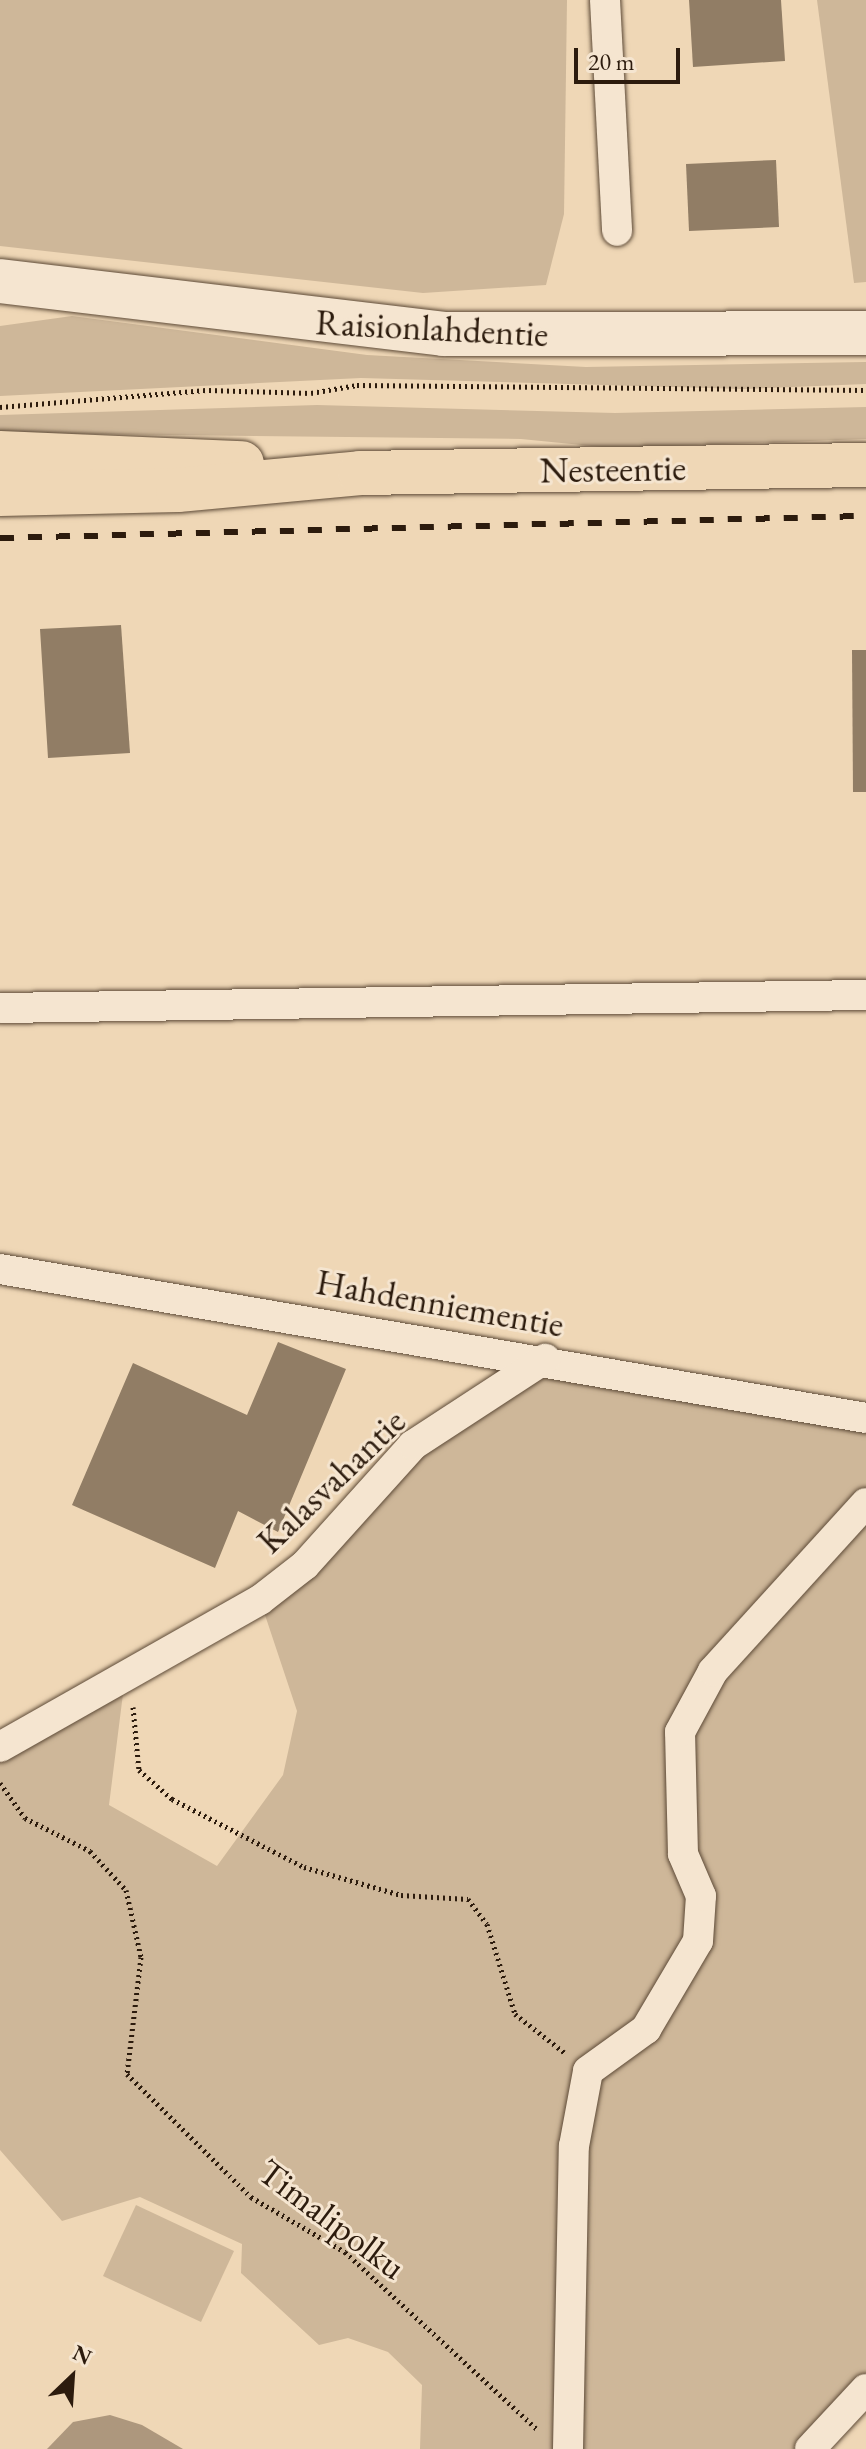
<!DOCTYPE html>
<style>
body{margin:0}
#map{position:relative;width:866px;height:2449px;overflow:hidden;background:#efd7b6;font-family:"EB Garamond",serif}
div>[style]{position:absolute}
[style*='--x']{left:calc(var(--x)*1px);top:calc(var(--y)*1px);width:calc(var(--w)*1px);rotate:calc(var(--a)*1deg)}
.green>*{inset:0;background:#ceb799}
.water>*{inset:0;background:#ad977d}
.building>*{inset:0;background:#917d65}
.path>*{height:5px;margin-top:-2.5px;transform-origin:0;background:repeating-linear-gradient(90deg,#2c1b0d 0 2px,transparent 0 6px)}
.roads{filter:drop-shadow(0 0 2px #5d4a37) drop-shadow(0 0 2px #5d4a37)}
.minor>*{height:30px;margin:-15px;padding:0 15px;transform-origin:15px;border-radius:15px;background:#f5e5d0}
.secondary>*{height:44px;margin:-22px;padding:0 22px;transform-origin:22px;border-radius:22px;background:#f5e5d0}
.primary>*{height:44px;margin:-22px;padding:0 22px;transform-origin:22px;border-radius:22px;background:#efd7b6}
.rail>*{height:6px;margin-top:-3px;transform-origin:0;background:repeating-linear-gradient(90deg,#2c1b0d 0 14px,transparent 0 28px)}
span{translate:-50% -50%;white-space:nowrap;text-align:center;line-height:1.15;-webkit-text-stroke:6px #f5e5d0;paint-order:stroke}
.street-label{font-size:36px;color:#2c1b0d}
.north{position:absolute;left:32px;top:2337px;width:80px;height:80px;-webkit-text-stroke:6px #f5e5d0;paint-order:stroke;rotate:25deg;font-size:22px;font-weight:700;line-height:32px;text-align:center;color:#2c1b0d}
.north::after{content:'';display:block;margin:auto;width:28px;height:36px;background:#2c1b0d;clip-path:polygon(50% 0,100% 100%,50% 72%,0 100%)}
.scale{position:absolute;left:574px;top:48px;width:106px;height:36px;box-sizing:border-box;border:4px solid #2c1b0d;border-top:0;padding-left:10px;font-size:24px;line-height:28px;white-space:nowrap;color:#2c1b0d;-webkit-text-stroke:6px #f5e5d0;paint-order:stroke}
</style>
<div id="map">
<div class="green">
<div style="clip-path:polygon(0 0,567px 0,564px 214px,546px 285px,423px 293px,0 246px)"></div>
<div style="clip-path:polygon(817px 0,866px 0,866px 282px,854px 283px)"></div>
<div style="clip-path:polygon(72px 316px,367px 355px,586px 367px,866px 362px,866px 384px,743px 389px,361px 378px,0 396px,0 326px)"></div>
<div style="clip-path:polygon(317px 405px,615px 413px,866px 407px,866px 439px,612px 448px,521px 439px,0 433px,0 415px)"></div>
<div style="clip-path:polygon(545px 1359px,866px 1418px,866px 2389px,810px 2449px,420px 2449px,422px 2385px,388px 2352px,348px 2338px,319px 2345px,241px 2273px,242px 2244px,140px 2197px,62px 2221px,0 2150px,0 1747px,125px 1678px,109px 1805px,217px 1866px,283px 1775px,297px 1711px,260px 1600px,413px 1445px)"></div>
<div style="clip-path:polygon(136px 2205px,234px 2251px,201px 2322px,103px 2276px)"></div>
</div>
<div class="water">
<div style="clip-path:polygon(110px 2415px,142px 2425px,183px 2449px,47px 2449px,73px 2422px)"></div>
</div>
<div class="building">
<div style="clip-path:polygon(689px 0,781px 0,785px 61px,693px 67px)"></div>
<div style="clip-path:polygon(776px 160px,779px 227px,689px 231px,686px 164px)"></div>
<div style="clip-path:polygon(121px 625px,130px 753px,48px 758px,40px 629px)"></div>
<div style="clip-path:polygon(852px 650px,866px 650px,866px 792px,853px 792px)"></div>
<div style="clip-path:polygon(278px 1342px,346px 1369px,278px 1532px,238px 1511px,215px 1568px,72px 1505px,133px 1363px,247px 1415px)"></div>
</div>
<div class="path">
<div style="--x:0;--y:407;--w:210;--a:-4.7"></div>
<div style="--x:209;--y:390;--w:102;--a:1.7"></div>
<div style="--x:311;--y:393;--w:47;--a:-9.9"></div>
<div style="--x:357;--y:385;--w:509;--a:0.56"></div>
<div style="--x:133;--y:1707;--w:63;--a:84.6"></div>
<div style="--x:139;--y:1770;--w:44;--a:41.3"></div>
<div style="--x:172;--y:1799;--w:148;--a:27.3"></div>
<div style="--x:304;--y:1867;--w:101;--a:16.1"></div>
<div style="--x:401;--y:1895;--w:67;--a:3.4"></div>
<div style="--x:468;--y:1899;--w:31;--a:53"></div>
<div style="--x:487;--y:1924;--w:94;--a:72.7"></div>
<div style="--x:515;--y:2014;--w:63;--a:38"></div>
<div style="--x:0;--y:1783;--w:43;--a:54.5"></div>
<div style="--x:25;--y:1818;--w:73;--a:26.9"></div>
<div style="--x:90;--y:1851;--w:53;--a:47.3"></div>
<div style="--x:126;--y:1890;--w:69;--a:77.4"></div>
<div style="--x:141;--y:1957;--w:118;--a:96.8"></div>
<div style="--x:127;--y:2074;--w:175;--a:44.8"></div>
<div style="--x:251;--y:2197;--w:109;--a:30.3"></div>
<div style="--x:345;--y:2252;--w:261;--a:42.7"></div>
</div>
<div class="roads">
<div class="minor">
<div style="--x:605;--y:0;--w:231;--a:87"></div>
<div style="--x:0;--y:1008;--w:866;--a:-0.86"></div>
<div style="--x:0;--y:1269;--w:879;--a:9.76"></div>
<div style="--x:0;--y:1747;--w:299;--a:-29.5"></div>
<div style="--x:260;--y:1600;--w:57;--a:-37.9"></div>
<div style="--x:305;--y:1565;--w:161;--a:-48"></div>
<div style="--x:413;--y:1445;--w:158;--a:-33.1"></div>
<div style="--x:568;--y:2449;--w:303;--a:-88.9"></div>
<div style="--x:574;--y:2146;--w:76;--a:-79.4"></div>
<div style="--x:588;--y:2071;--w:72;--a:-35.9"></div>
<div style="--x:646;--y:2029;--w:102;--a:-59.4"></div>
<div style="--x:698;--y:1941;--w:45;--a:-86.2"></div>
<div style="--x:701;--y:1896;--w:46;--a:-113.2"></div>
<div style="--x:683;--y:1854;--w:122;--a:-91.4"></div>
<div style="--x:680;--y:1732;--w:69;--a:-61.6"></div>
<div style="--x:713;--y:1671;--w:227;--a:-47.7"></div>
<div style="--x:810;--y:2449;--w:82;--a:-47"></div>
</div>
<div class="secondary">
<div style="--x:0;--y:281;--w:446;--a:6.8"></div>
<div style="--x:443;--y:334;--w:423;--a:-0.1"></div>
</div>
<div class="primary">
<div style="--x:0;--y:453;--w:242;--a:2.4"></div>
<div style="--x:0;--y:494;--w:178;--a:-1.3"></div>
<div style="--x:178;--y:490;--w:183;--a:-5.3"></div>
<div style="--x:360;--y:473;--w:506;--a:-0.91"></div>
</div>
</div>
<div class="rail">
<div style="--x:0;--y:538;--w:866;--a:-1.46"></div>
</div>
<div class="street-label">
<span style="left:432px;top:328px;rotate:3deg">Raisionlahdentie</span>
<span style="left:613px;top:469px;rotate:-1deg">Nesteentie</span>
<span style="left:440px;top:1303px;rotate:10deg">Hahdenniementie</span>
<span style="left:331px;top:1481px;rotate:-44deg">Kalasvahantie</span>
<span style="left:332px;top:2219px;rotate:37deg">Timalipolku</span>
</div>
<div class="north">N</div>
<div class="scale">20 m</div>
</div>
